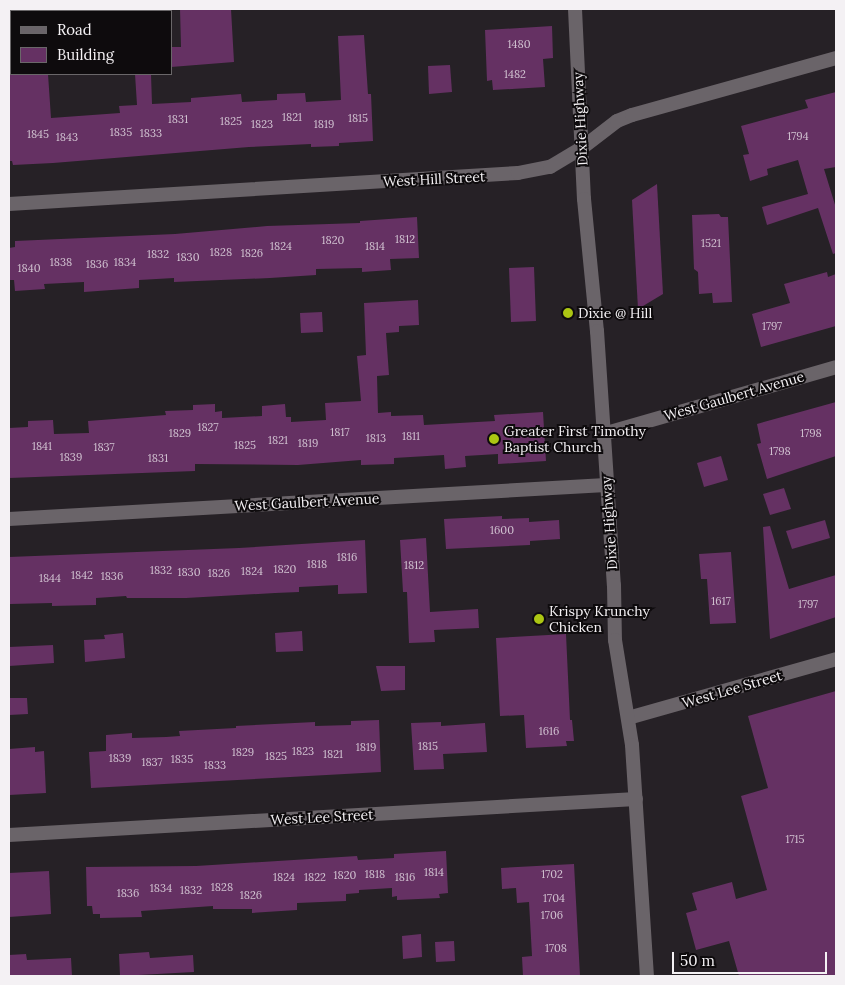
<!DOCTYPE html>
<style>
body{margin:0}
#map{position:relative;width:845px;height:985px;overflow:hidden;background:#262126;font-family:Lora,serif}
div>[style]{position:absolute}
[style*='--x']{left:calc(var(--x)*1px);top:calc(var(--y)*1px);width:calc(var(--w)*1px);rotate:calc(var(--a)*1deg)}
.building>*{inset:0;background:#653163}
.minor>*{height:14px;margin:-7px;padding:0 7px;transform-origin:7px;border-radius:7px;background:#6a6469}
.tertiary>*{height:14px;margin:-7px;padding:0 7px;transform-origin:7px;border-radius:7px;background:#6a6469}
.dots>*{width:14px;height:14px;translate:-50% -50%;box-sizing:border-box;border:2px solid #0e0b0d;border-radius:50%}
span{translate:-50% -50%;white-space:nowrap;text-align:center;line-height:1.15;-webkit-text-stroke:4px #0e0b0d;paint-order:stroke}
.number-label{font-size:11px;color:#d0c1d0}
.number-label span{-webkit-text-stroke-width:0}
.street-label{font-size:14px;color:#f4f1f4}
.poi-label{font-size:14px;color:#f4f1f4}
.left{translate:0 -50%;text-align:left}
.frame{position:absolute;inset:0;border:10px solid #f4f1f4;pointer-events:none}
.legend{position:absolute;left:10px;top:10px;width:162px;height:65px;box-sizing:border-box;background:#0e0b0d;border:1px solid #6a6769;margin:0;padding:6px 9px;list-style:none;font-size:15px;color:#f4f1f4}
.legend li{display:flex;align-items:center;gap:10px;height:25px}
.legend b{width:25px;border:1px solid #6a6769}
.scale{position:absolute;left:672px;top:952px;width:155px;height:22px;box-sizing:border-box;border:2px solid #f4f1f4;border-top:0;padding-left:6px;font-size:15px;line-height:18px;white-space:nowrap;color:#f4f1f4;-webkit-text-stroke:4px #0e0b0d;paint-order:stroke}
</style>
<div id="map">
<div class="building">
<div style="clip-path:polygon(180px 9px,231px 9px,234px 62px,171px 67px,171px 47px,181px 47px)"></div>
<div style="clip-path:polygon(552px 26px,553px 58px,543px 59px,545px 87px,493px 90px,492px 80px,487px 81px,485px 30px)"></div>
<div style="clip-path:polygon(364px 35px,368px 94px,371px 94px,373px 141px,339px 143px,339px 146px,311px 147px,311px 144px,249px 147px,53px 163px,13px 165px,12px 161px,9px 161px,9px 74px,48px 74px,51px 118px,120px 113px,119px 106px,137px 105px,135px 74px,151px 74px,152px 104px,191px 102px,191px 98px,241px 94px,242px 102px,277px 100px,277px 94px,305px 93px,306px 102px,341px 100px,338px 36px)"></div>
<div style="clip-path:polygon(450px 65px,452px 92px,429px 94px,428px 66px)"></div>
<div style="clip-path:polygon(836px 92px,836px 167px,824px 169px,836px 208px,836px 253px,833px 254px,818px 208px,767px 225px,762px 207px,808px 194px,798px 160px,767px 169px,768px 175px,750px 181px,743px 155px,749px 154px,741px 126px,808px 108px,805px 100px)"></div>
<div style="clip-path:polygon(657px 184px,663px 294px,638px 309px,632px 200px)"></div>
<div style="clip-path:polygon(719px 214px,721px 217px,728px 217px,732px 302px,713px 303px,712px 293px,699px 294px,698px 272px,694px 269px,692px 215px)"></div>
<div style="clip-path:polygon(417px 217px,419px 258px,390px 259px,391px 270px,362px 272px,362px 268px,316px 269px,316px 275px,270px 278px,174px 282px,174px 278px,139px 280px,139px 288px,84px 292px,84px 282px,44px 284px,45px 289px,15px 291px,14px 280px,9px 280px,9px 248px,15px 247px,15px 241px,175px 234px,267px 226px,360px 223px,360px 221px)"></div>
<div style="clip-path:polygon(534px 267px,536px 321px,511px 322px,509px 268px)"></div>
<div style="clip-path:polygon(827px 272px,828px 277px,836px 274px,836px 326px,761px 347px,752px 314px,790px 303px,784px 284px)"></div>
<div style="clip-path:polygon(418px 300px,419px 325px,399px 326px,399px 332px,386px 333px,389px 375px,377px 376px,378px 413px,391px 412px,391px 416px,423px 415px,424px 425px,495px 421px,494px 415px,543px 412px,546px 461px,498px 464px,498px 454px,465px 456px,466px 467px,445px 469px,444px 455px,394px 458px,394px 464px,361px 465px,361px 460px,298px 465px,195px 464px,195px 471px,9px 478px,9px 428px,28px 427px,28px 421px,53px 420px,54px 434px,89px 433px,88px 421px,166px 415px,165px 411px,193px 410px,193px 405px,215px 404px,215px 412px,222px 411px,222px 418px,262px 416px,262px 406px,285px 404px,286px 417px,291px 417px,291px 422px,326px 420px,325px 403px,361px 401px,357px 356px,366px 355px,364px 303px)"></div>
<div style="clip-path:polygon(322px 312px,323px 332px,301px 333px,300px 313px)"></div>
<div style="clip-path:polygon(836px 402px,836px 456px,767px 479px,757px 444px,761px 443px,757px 424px)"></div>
<div style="clip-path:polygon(721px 456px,728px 480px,704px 487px,697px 463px)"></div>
<div style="clip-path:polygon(784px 488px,791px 509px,770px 515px,763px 494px)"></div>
<div style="clip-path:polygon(502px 516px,502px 519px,529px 518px,529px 522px,559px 520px,560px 539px,530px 541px,530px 545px,446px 549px,444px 519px)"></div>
<div style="clip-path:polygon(825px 520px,830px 538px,792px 549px,786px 531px)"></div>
<div style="clip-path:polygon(770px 526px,789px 589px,836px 575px,836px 617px,770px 639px,763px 527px)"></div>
<div style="clip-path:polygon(426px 538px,430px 612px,478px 609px,479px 628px,434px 630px,435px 642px,409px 643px,407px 592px,403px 592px,400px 540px)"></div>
<div style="clip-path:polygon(365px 540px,367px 593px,338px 594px,338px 585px,299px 587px,299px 592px,275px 593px,186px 598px,127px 598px,126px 596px,96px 598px,96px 605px,52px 606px,52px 603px,10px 604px,9px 595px,9px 557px,239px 548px)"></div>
<div style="clip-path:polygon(731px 552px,736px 623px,710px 624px,707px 579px,701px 579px,699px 554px)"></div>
<div style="clip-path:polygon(302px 631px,303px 651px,276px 652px,275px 633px)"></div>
<div style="clip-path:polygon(123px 633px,125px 658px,85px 662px,84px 640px,105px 639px,104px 635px)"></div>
<div style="clip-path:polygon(566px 634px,570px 720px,572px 720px,574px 741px,566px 741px,567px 746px,526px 748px,524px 715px,500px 716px,496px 638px)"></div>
<div style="clip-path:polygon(53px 645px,54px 663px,9px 666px,9px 647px)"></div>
<div style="clip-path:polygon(376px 666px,405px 666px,405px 690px,381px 691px)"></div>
<div style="clip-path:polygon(836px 691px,836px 976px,739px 976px,729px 941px,696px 950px,686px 913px,697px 910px,692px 893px,732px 882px,736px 899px,767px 890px,741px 796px,768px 788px,748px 716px)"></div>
<div style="clip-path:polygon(9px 698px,27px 698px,28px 714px,9px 715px)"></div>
<div style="clip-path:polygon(379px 720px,381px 772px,91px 788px,89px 752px,106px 751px,106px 735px,132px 733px,132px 738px,166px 737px,180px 736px,179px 731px,236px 728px,236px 726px,315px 722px,315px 726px,351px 725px,351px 721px)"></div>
<div style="clip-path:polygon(441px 722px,441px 726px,485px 723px,487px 752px,443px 754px,444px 769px,414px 770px,411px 723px)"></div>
<div style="clip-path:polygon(35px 747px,35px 752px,44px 751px,46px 793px,9px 795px,9px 749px)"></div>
<div style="clip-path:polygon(446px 851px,448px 893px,439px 894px,440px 898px,397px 900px,397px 896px,392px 897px,392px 888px,359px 890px,359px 893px,346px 894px,346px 901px,297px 903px,297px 910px,252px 913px,252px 909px,213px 909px,213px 906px,141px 911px,142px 917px,100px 918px,100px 914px,93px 914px,92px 906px,87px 906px,86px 867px,196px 866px,357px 856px,358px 860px,394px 858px,394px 854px)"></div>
<div style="clip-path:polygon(574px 864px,580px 976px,523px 976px,522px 957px,532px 956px,529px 902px,517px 903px,516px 888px,502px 889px,501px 868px)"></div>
<div style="clip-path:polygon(49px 871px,51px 914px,9px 917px,9px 873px)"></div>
<div style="clip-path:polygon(421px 934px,422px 957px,403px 959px,402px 936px)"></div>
<div style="clip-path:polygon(454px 941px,455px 961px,436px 962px,435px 942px)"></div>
<div style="clip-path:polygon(149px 952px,150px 958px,193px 955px,194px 972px,120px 976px,119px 954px)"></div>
<div style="clip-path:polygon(26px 954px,27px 960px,71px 958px,72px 976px,9px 976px,9px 955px)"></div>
</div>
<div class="minor">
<div style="--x:603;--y:434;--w:242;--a:-16"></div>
<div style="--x:9;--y:519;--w:598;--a:-3.26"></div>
<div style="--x:628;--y:718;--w:216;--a:-15.8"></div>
<div style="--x:9;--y:835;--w:628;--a:-3.29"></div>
</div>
<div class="tertiary">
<div style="--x:575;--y:9;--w:190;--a:87.3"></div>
<div style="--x:584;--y:199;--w:133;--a:84.4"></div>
<div style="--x:597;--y:331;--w:255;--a:86.2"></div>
<div style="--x:614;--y:585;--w:55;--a:89"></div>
<div style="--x:615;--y:640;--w:106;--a:80.8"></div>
<div style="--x:632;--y:745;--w:231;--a:86.3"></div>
<div style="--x:9;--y:204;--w:510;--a:-3.49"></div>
<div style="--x:518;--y:173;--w:33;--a:-11"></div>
<div style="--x:550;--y:167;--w:37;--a:-31"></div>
<div style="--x:582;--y:148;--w:44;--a:-37.6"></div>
<div style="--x:617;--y:121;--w:16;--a:-22"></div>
<div style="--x:632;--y:115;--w:212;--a:-15.6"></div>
</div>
<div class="dots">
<div style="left:568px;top:313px;background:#acc613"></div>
<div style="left:494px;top:439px;background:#acc613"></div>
<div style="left:539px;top:619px;background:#acc613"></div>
</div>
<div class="number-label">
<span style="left:519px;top:44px">1480</span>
<span style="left:515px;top:74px">1482</span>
<span style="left:292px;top:117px">1821</span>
<span style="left:358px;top:118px">1815</span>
<span style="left:178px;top:119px">1831</span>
<span style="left:231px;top:121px">1825</span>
<span style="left:262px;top:124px">1823</span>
<span style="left:324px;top:124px">1819</span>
<span style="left:121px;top:132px">1835</span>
<span style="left:151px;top:133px">1833</span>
<span style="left:38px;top:134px">1845</span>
<span style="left:798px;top:136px">1794</span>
<span style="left:67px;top:137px">1843</span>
<span style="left:405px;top:239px">1812</span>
<span style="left:333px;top:240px">1820</span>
<span style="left:711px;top:243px">1521</span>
<span style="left:281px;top:246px">1824</span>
<span style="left:375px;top:246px">1814</span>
<span style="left:221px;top:252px">1828</span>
<span style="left:252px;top:253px">1826</span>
<span style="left:158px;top:254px">1832</span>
<span style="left:188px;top:257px">1830</span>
<span style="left:61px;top:262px">1838</span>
<span style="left:125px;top:262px">1834</span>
<span style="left:97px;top:264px">1836</span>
<span style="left:29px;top:268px">1840</span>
<span style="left:772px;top:326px">1797</span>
<span style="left:208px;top:427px">1827</span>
<span style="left:340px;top:432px">1817</span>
<span style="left:180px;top:433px">1829</span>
<span style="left:811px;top:433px">1798</span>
<span style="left:411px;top:436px">1811</span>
<span style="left:376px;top:438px">1813</span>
<span style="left:278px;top:440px">1821</span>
<span style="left:308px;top:443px">1819</span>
<span style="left:245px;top:445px">1825</span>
<span style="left:42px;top:446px">1841</span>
<span style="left:104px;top:447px">1837</span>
<span style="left:780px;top:451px">1798</span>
<span style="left:71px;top:457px">1839</span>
<span style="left:158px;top:458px">1831</span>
<span style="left:502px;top:530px">1600</span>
<span style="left:347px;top:557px">1816</span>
<span style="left:317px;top:564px">1818</span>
<span style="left:414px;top:565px">1812</span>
<span style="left:285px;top:569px">1820</span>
<span style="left:161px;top:570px">1832</span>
<span style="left:252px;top:571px">1824</span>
<span style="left:189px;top:572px">1830</span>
<span style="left:219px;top:573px">1826</span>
<span style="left:82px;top:575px">1842</span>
<span style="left:112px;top:576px">1836</span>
<span style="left:50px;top:578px">1844</span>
<span style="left:721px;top:601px">1617</span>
<span style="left:808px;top:604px">1797</span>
<span style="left:549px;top:731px">1616</span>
<span style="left:428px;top:746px">1815</span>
<span style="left:366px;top:747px">1819</span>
<span style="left:303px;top:751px">1823</span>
<span style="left:243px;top:752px">1829</span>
<span style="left:333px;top:754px">1821</span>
<span style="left:276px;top:756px">1825</span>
<span style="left:120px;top:758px">1839</span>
<span style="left:182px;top:759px">1835</span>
<span style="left:152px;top:762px">1837</span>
<span style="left:215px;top:765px">1833</span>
<span style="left:795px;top:839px">1715</span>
<span style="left:434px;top:872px">1814</span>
<span style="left:375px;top:874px">1818</span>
<span style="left:552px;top:874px">1702</span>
<span style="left:345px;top:875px">1820</span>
<span style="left:284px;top:877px">1824</span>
<span style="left:315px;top:877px">1822</span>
<span style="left:405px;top:877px">1816</span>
<span style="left:222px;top:887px">1828</span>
<span style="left:161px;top:888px">1834</span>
<span style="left:191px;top:890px">1832</span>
<span style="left:128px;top:893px">1836</span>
<span style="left:251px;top:895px">1826</span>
<span style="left:554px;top:898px">1704</span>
<span style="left:552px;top:915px">1706</span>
<span style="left:556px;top:948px">1708</span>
</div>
<div class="street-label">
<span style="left:580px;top:119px;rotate:-93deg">Dixie Highway</span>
<span style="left:434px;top:179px;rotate:-3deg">West Hill Street</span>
<span style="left:734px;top:396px;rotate:-16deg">West Gaulbert Avenue</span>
<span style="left:307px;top:502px;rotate:-3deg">West Gaulbert Avenue</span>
<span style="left:609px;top:523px;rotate:-94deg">Dixie Highway</span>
<span style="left:732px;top:689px;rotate:-16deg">West Lee Street</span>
<span style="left:322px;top:817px;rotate:-3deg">West Lee Street</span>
</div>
<div class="poi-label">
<span class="left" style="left:578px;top:313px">Dixie @ Hill</span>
<span class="left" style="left:504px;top:439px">Greater First Timothy<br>Baptist Church</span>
<span class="left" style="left:549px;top:619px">Krispy Krunchy<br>Chicken</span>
</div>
<div class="frame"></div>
<ul class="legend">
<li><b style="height:6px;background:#6a6469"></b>Road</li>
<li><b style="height:14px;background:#653163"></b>Building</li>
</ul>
<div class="scale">50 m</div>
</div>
